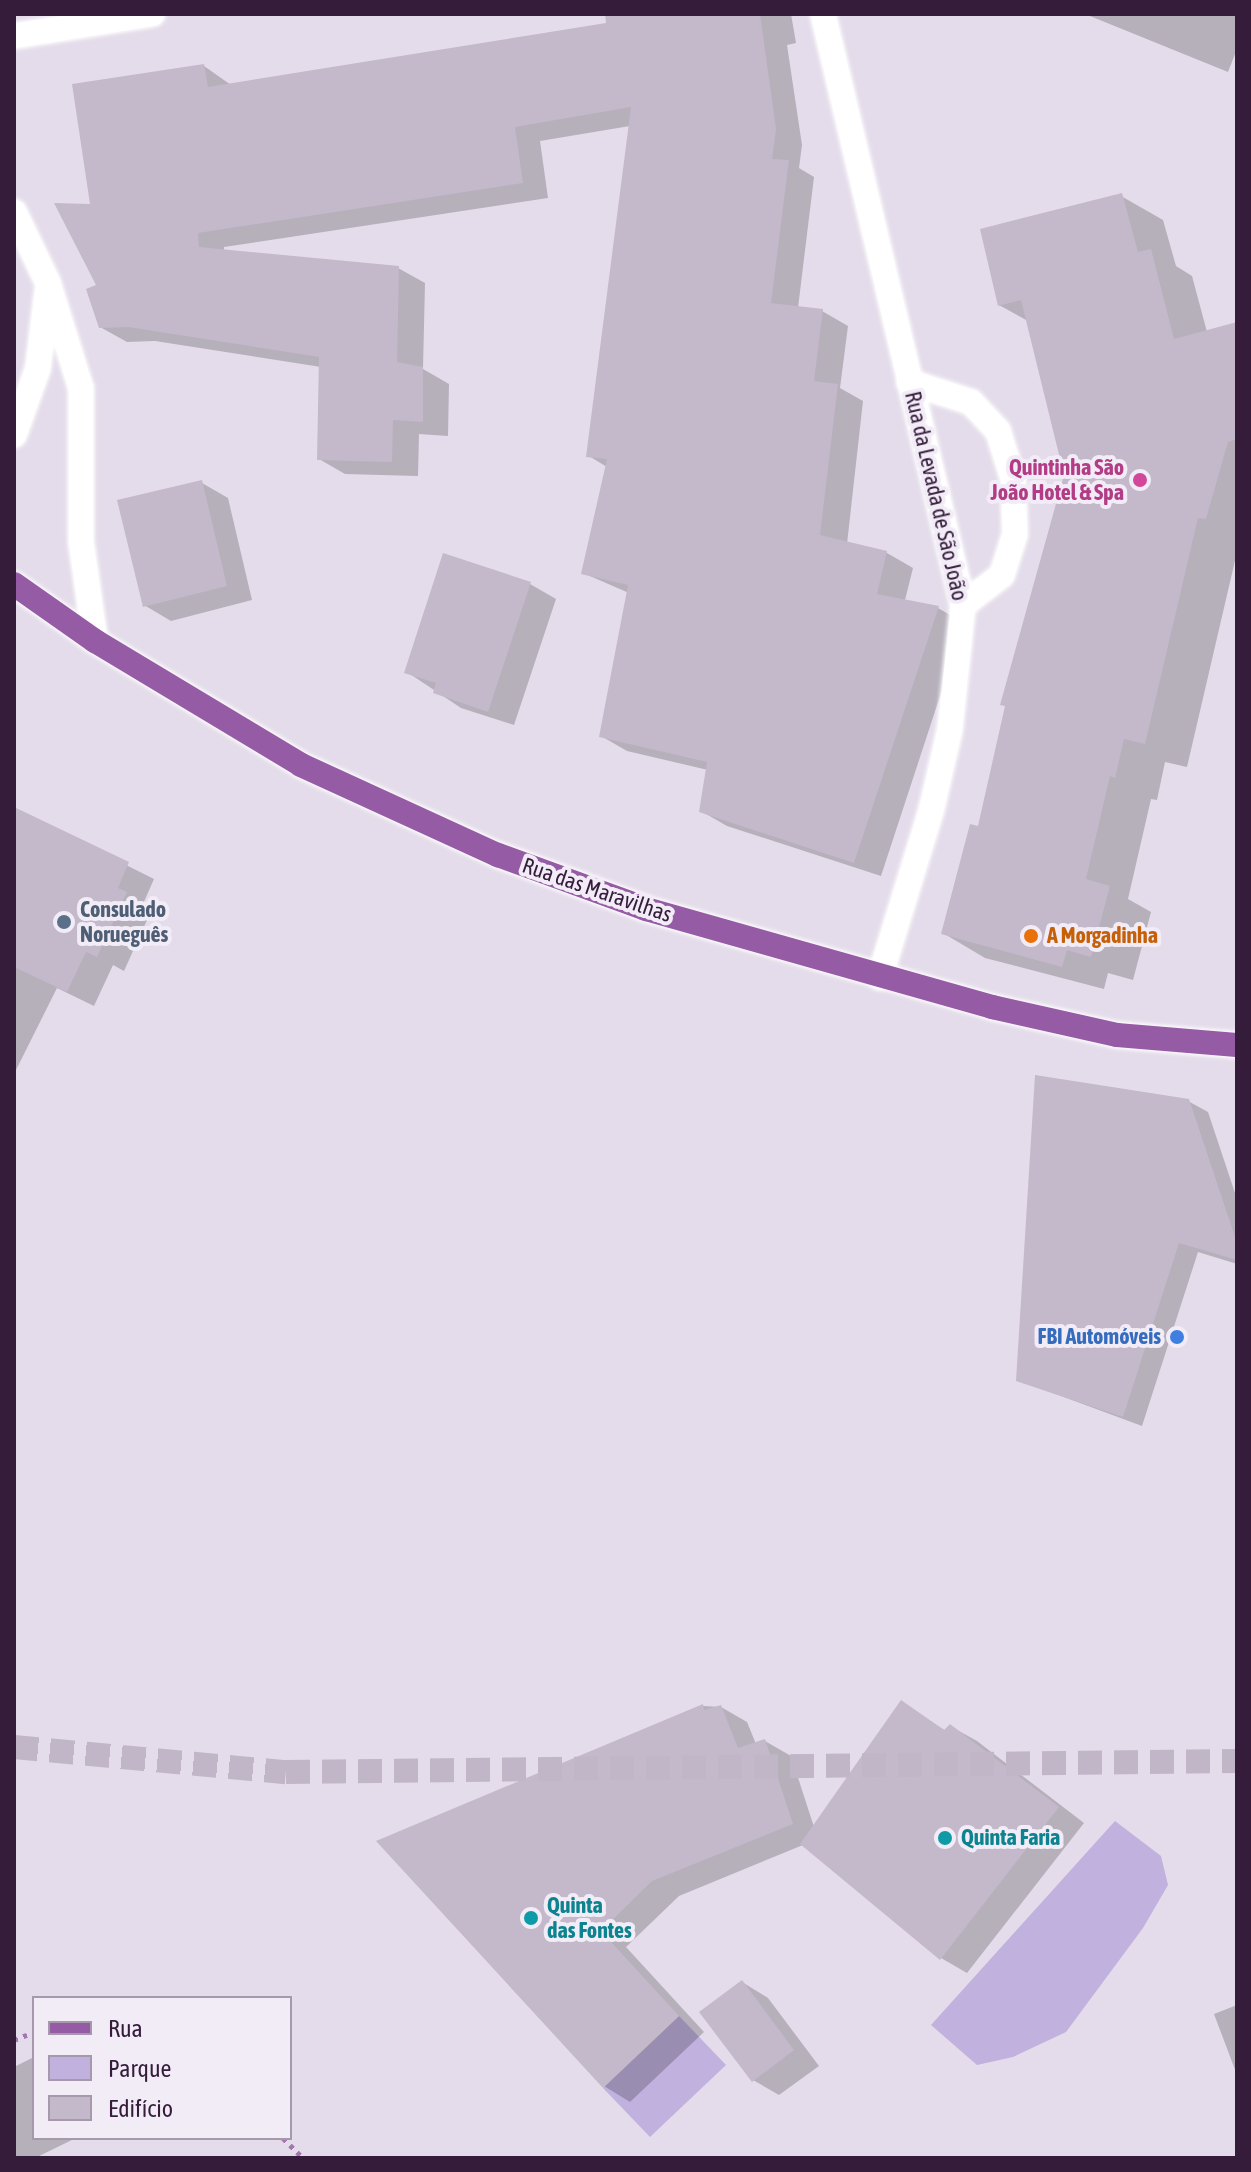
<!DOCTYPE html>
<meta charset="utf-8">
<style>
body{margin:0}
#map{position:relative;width:1251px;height:2172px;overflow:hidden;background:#e4dcea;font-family:"Asap Condensed",sans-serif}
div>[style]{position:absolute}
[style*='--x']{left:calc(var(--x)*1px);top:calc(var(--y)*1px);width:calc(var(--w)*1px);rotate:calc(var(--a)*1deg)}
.green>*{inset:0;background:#c0b1de}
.shadow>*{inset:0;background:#0003}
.building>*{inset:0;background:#c4b8cb}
.minor-tunnel>*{height:24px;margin-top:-12px;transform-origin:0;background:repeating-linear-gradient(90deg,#c1b6c7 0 24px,transparent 0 36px)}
.path>*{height:5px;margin-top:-2.5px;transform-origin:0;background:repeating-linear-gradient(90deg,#a278b1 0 4px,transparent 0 10px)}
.roads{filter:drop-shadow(0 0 2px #fff) drop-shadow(0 0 2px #fff)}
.minor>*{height:24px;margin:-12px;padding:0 12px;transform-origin:12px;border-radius:12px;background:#fff}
.major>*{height:24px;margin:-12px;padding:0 12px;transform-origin:12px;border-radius:12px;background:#965ba5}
.dots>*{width:22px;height:22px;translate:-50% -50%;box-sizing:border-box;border:4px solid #f2ecf7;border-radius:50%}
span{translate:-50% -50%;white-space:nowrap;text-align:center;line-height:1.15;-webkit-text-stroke:8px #f2ecf7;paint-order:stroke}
.hotel-label{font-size:22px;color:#b23c85;font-weight:700}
.right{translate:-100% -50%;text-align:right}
.street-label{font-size:22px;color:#341c3a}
.service-label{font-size:22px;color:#4e5e75;font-weight:700}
.left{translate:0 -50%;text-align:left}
.food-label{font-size:22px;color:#c56008;font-weight:700}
.shop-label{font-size:22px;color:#366cbe;font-weight:700}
.culture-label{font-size:22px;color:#0d838f;font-weight:700}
.frame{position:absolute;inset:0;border:16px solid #341c3a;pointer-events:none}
.legend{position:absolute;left:32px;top:1996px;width:260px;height:144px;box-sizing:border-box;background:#f2ecf7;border:2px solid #a699ab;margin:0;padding:10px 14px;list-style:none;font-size:24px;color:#341c3a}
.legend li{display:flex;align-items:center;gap:16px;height:40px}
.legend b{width:40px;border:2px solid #a699ab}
</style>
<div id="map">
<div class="green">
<div style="clip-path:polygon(1115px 1821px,1161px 1856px,1168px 1885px,1143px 1928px,1066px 2032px,1013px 2057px,977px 2065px,931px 2025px)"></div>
<div style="clip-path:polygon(679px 2016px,726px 2065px,650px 2137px,603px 2088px)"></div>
</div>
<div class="shadow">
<div style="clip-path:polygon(607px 14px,791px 14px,796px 43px,787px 45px,802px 145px,799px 168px,814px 177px,798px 308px,822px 311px,848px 326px,840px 388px,863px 401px,847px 544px,887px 553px,913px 568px,905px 600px,938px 608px,964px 623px,881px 876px,727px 826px,701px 811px,708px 770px,627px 751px,601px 736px,629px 593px,583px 573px,607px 467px,589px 456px,630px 126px,540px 141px,548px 198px,224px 247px,224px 252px,398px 268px,425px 283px,423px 369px,449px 384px,448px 436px,419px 434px,418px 476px,345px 474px,319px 459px,321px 367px,155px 341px,127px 342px,100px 327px,92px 206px,204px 66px,231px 85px,609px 25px)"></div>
<div style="clip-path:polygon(1085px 14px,1237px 14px,1237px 49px,1228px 72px)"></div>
<div style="clip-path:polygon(1121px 196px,1163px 220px,1176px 266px,1192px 276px,1207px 332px,1237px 325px,1237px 552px,1187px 767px,1165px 762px,1157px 800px,1151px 799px,1128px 899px,1151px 912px,1133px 980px,1108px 973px,1104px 989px,985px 958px,943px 933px,979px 828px,1066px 475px,1028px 321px,999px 305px)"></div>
<div style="clip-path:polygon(202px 483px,228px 498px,252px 600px,171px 621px,144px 605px)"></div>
<div style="clip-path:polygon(530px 584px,556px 599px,514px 725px,461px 708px,407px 672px)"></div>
<div style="clip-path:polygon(14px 809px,154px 879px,143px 904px,152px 909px,124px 971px,113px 965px,94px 1006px,57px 988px,14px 1074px)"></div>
<div style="clip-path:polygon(1188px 1101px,1208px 1112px,1237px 1199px,1237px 1264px,1198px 1252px,1142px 1426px,1018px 1380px)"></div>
<div style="clip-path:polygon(901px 1703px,946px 1731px,950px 1726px,977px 1741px,1084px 1823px,967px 1973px,941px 1958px,803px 1845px,679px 1896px,626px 1947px,704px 2032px,630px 2102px,604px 2086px,379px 1841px,703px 1706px,721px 1707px,747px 1722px,756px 1744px,765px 1741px,791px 1756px,814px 1827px)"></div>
<div style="clip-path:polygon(742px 1982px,768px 1998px,819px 2066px,779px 2095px,753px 2080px)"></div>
<div style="clip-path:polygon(1237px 2005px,1237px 2075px,1214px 2014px)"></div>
<div style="clip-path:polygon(34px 2057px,34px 2138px,76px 2138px,35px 2158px,14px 2158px,14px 2067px)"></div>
</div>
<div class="building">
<div style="clip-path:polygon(605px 14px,760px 14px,776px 129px,772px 159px,789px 160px,771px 303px,823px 309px,814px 381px,838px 384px,820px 535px,887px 551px,877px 594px,939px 606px,854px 863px,699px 812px,707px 762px,599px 737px,628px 585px,581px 574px,607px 459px,586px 457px,631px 107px,515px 127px,523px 183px,198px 233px,199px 247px,399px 266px,397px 362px,423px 367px,423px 422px,393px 420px,392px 462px,317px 460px,319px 357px,128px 327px,99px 328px,86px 289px,96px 285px,54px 203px,90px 204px,72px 84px,204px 64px,208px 87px,606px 23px)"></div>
<div style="clip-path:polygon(1122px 193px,1138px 252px,1151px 249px,1174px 339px,1237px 322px,1237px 439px,1228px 442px,1206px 519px,1198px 518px,1145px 744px,1124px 739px,1115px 778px,1110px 776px,1086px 879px,1110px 886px,1091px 957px,1067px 950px,1062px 967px,941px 934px,970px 824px,978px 826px,1005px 706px,1000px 705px,1064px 475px,1021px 300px,998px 306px,980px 229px)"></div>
<div style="clip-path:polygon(202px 480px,227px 586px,143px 607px,117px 500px)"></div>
<div style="clip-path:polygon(443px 553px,531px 582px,488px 712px,433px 693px,436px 683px,404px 673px)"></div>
<div style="clip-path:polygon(14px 807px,129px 862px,118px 888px,127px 892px,97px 957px,86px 952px,67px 992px,14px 967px)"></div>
<div style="clip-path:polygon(1035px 1075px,1189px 1099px,1237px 1243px,1237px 1260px,1179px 1243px,1123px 1417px,1016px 1381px)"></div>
<div style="clip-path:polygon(901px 1700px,944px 1730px,950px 1724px,1059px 1807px,940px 1960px,800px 1844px)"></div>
<div style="clip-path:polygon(703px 1704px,704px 1710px,721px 1705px,738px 1748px,765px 1739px,793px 1824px,652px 1881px,601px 1931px,679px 2016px,603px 2088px,376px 1841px)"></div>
<div style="clip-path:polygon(742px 1980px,794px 2050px,752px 2082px,699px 2012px)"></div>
</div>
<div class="minor-tunnel">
<div style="--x:14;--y:1747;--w:273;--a:5.3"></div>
<div style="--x:286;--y:1772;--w:951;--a:-0.66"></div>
</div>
<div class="path">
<div style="--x:117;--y:1998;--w:12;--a:0"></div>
<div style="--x:14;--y:2040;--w:22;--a:-22"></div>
<div style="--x:283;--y:2138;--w:28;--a:45"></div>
</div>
<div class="roads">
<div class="minor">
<div style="--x:823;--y:14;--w:607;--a:76.67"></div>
<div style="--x:963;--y:605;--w:125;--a:96"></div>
<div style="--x:950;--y:729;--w:84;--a:103"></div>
<div style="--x:931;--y:811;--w:174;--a:107.1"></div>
<div style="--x:14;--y:36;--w:140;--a:-9.1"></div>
<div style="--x:14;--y:212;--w:79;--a:64.4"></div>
<div style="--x:48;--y:283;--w:110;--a:72.6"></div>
<div style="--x:81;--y:388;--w:153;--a:90"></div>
<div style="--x:81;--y:541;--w:101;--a:82"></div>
<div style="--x:909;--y:382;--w:65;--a:17.9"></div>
<div style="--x:971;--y:402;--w:40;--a:47"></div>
<div style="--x:998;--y:431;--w:50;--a:72.6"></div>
<div style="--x:1013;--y:479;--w:55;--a:87.9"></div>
<div style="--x:1015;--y:534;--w:43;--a:107.6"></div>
<div style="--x:1002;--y:575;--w:49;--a:142.4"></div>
<div style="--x:14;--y:435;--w:71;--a:-70.3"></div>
<div style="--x:38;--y:368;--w:76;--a:-83.2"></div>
</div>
<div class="major">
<div style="--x:14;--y:584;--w:99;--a:35.1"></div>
<div style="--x:95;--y:641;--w:240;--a:31"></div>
<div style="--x:301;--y:765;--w:217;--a:24.6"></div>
<div style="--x:498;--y:855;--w:158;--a:20"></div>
<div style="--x:646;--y:909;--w:360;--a:15.8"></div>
<div style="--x:992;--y:1007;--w:128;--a:12.6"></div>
<div style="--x:1117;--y:1035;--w:120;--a:4.8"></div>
</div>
</div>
<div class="dots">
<div style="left:1140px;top:480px;background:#d1479c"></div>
<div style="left:64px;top:922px;background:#5c6f8a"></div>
<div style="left:1031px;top:936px;background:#e8710a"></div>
<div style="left:1177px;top:1337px;background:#3f7fe0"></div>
<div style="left:945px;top:1838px;background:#0f9aa8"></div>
<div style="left:531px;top:1918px;background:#0f9aa8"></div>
</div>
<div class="hotel-label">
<span class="right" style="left:1124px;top:480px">Quintinha São<br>João Hotel &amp; Spa</span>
</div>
<div class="street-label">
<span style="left:936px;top:496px;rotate:77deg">Rua da Levada de São João</span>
<span style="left:597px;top:890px;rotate:19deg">Rua das Maravilhas</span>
</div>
<div class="service-label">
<span class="left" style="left:80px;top:922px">Consulado<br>Norueguês</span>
</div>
<div class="food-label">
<span class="left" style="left:1047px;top:936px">A Morgadinha</span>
</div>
<div class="shop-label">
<span class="right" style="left:1161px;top:1337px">FBI Automóveis</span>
</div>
<div class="culture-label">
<span class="left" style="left:961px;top:1838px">Quinta Faria</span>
<span class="left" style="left:547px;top:1918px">Quinta<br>das Fontes</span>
</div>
<div class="frame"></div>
<ul class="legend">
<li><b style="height:10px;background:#965ba5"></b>Rua</li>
<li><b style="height:22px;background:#c0b1de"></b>Parque</li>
<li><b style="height:22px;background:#c4b8cb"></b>Edifício</li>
</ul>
</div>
